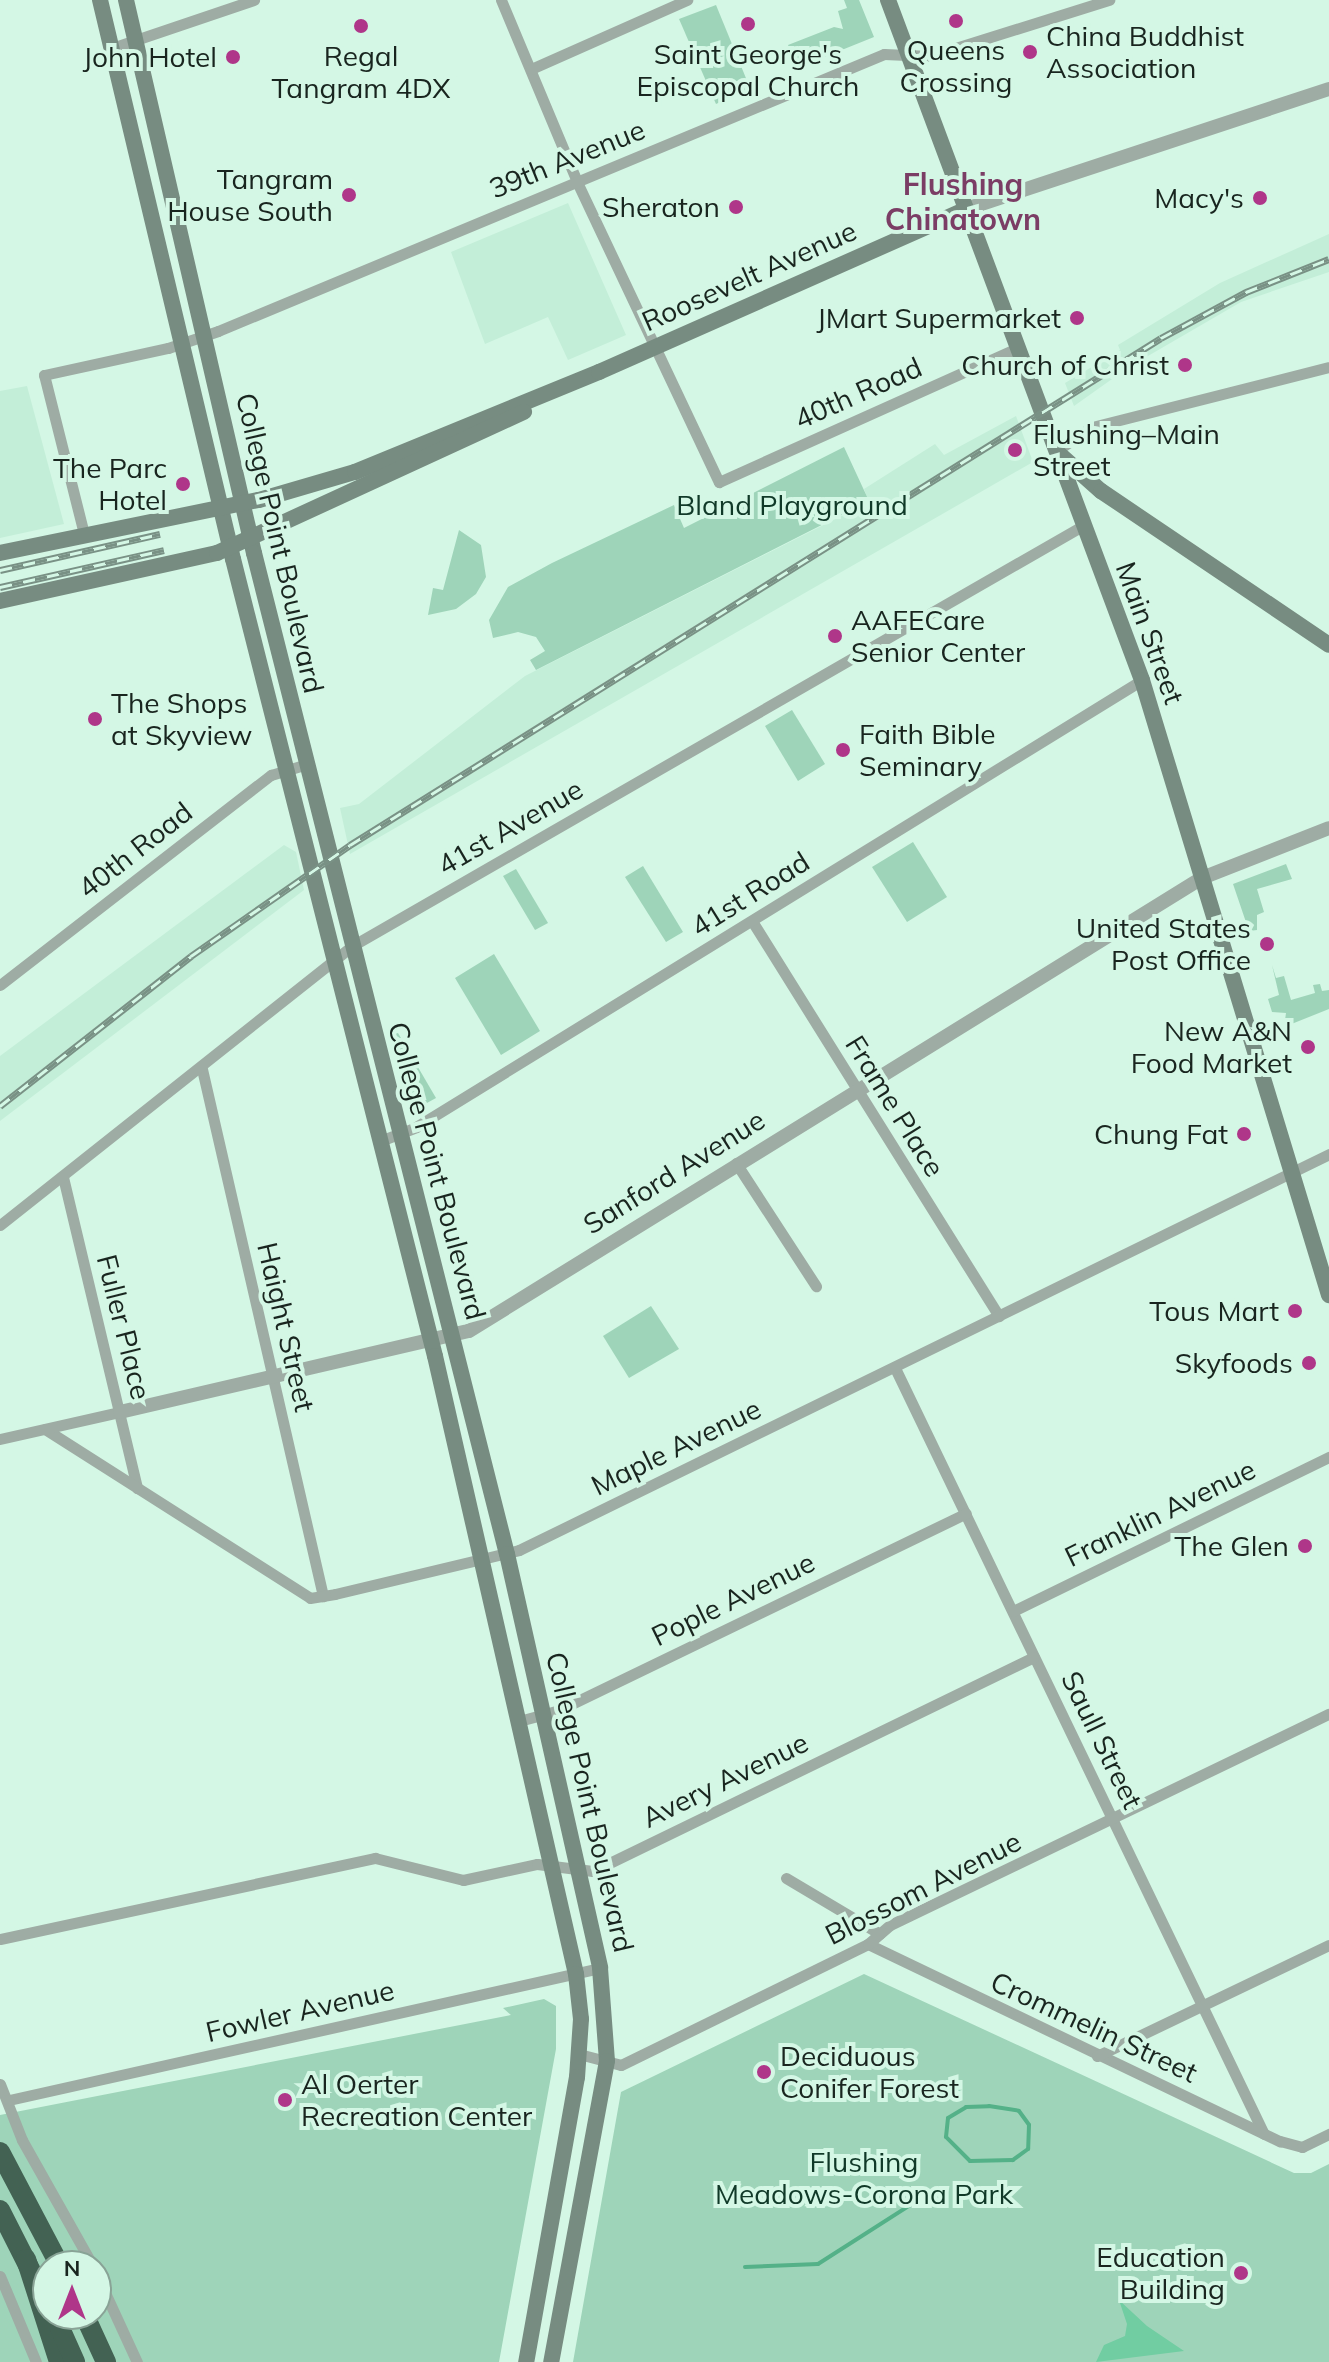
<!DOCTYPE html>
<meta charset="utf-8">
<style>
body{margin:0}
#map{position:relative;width:1329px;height:2362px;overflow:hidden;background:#d4f7e5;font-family:Mulish,sans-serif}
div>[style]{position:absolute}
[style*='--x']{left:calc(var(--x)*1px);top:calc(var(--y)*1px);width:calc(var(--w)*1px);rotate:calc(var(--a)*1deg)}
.built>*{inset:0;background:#c3eed8}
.green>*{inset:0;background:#9ed4b9}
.forest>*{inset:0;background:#71cda2}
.stream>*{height:4px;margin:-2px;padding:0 2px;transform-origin:2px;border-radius:2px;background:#54b188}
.minor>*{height:11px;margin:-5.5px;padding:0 5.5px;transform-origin:5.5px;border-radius:5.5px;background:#9eaca4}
.tertiary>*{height:14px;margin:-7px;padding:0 7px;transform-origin:7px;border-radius:7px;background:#9eaca4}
.secondary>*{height:16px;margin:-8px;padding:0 8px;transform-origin:8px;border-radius:8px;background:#778c81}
.motorway>*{height:20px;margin:-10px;padding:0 10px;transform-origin:10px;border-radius:10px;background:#436253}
.rail>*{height:7px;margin-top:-3.5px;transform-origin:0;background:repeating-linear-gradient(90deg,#d4f7e5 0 12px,#799185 0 24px);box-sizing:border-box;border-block:2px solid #799185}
.dots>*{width:22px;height:22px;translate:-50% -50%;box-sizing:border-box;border:4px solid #d4f7e5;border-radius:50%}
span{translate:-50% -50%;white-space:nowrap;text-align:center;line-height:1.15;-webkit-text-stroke:8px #d4f7e5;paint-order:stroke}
.poi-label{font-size:28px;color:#19251f}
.left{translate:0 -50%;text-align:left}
.right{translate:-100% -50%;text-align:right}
.street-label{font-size:28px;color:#19251f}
.park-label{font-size:28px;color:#103928}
.neighbourhood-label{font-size:30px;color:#7b3d65;font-weight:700}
.north{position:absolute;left:32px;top:2250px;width:80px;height:80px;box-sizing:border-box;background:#d4f7e5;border:2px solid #89a396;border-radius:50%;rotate:0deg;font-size:22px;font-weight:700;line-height:32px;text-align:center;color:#19251f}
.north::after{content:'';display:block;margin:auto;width:28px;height:36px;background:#af3689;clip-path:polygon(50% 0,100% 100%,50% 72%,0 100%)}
</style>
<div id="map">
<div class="built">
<div style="clip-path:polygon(568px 203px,626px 335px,568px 360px,548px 317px,485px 344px,451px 252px)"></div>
<div style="clip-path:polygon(1329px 234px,1329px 272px,1241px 302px,1129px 367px,1074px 406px,1065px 383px,1120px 350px,1118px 345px,1220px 283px)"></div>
<div style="clip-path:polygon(27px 386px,64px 524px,0 538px,0 391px)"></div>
<div style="clip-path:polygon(1016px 416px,1033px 462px,350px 854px,340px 808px,359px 804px,525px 676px,869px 502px,864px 489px,935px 444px,944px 455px)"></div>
<div style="clip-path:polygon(284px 845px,296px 852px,304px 890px,0 1121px,0 1056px)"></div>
</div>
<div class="green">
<div style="clip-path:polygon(844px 0,859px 0,874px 37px,797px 68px,788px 45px,834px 27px,843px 29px,838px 11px,847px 8px)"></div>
<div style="clip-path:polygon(716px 5px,750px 88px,716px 104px,679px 19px)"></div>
<div style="clip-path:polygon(844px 447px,869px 501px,536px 670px,530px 660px,545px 651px,536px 637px,518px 632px,493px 638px,489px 620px,508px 587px,552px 563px,674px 505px,684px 528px)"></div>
<div style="clip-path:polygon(459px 530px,481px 545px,486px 577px,476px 594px,456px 609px,428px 615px,433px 588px,443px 590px)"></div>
<div style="clip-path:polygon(792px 710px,825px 764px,798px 781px,765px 726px)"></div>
<div style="clip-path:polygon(913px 842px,947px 897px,907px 922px,872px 867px)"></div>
<div style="clip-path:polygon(1286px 864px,1292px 879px,1257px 889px,1264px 912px,1257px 915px,1257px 930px,1249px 931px,1233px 884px)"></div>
<div style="clip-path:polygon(643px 866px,683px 932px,666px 942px,625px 877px)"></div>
<div style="clip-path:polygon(516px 869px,548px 923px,535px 930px,503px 876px)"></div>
<div style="clip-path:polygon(494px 954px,540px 1031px,501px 1055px,455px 978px)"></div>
<div style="clip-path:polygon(1272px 965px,1276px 978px,1284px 976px,1291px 1000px,1315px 993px,1313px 985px,1320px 984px,1322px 991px,1329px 990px,1329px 1009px,1284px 1027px,1286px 1013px,1272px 1012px,1268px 999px,1279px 995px)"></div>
<div style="clip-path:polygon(398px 1033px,436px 1098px,416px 1109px,410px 1107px,392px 1035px)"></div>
<div style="clip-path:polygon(651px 1306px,679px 1349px,629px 1378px,603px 1336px)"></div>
<div style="clip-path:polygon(864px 1974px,1294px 2173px,1311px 2173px,1329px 2164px,1329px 2362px,573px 2362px,621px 2092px)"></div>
<div style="clip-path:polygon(evenodd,544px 1999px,556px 2006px,556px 2049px,499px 2362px,0 2362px,0 2115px,511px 2015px,503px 2008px,544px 1999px,48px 2266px,96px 2266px,96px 2314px,48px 2314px,48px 2266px)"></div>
</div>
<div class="forest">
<div style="clip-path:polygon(1119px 2300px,1147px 2326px,1184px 2351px,1096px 2362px,1104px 2345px,1125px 2336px,1127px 2324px)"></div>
</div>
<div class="stream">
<div style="--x:989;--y:2106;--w:30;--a:9"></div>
<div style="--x:1019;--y:2111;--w:17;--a:54"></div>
<div style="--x:1029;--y:2125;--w:24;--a:92"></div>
<div style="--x:1028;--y:2149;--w:19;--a:144"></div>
<div style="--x:1013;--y:2160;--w:43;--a:178.7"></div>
<div style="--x:970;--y:2161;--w:34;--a:-135"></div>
<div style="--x:946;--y:2137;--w:19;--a:-84"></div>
<div style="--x:948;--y:2118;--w:21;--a:-31"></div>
<div style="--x:966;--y:2107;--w:23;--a:-2"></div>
<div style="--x:745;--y:2267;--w:73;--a:-2.4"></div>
<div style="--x:818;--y:2264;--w:132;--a:-32.6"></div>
</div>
<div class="minor">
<div style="--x:501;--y:0;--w:197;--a:67.3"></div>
<div style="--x:577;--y:182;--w:332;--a:64.7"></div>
<div style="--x:719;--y:482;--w:327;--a:-24.2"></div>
<div style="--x:112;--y:48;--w:150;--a:-18.7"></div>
<div style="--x:531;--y:69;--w:171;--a:-23.9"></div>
<div style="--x:1056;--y:451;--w:43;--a:-33.7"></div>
<div style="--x:1092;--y:427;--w:244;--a:-14.2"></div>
<div style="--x:84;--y:534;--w:164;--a:-104.1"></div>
<div style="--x:44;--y:375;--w:127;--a:-12.3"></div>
<div style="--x:168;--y:348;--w:53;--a:-18.8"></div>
<div style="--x:218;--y:331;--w:721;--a:-22.58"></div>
<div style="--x:884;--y:54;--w:46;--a:2.5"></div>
<div style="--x:930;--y:56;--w:188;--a:-17.4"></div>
<div style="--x:752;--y:921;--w:466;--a:58"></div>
<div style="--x:0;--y:985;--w:343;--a:-37.8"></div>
<div style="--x:271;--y:775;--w:37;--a:-17"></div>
<div style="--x:202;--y:1069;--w:541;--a:77.07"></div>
<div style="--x:380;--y:1141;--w:39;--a:-21"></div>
<div style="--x:416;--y:1127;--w:853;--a:-31.62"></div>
<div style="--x:736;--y:1163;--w:147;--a:57"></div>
<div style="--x:63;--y:1177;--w:320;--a:76.6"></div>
<div style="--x:0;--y:1225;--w:449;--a:-38.4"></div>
<div style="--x:352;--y:946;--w:842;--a:-29.91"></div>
<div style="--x:895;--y:1368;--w:850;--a:64.28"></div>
<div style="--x:45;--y:1429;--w:314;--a:32.5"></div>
<div style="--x:310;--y:1598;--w:25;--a:-9"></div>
<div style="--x:335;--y:1594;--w:189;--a:-13.4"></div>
<div style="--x:519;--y:1550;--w:902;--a:-26.05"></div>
<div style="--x:0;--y:1439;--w:123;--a:-12.7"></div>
<div style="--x:1013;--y:1611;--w:352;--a:-26"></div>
<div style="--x:519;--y:1721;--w:39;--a:-15"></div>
<div style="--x:557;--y:1711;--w:454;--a:-25.8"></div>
<div style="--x:786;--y:1878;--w:109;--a:30.8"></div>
<div style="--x:0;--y:1939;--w:384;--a:-12.2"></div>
<div style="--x:375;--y:1858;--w:91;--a:14"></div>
<div style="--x:463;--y:1880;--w:76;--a:-12.2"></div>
<div style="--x:537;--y:1864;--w:56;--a:7.1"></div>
<div style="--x:593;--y:1871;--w:490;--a:-25.9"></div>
<div style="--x:868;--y:1944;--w:457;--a:25.6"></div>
<div style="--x:1280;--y:2141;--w:23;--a:15"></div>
<div style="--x:1302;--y:2147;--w:30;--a:-26"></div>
<div style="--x:579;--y:2054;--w:43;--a:14.7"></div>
<div style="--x:621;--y:2065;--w:275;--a:-26.1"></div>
<div style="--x:868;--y:1944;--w:29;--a:-41"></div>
<div style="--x:890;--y:1925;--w:487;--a:-25.7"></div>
<div style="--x:1097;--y:2056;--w:257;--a:-25.6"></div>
<div style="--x:0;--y:2084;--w:60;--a:68.6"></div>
<div style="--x:22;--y:2140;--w:145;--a:60.6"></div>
<div style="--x:9;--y:2100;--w:606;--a:-12.59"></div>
<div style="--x:96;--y:2273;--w:98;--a:65.3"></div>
<div style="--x:0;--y:2276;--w:93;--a:67.3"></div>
</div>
<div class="tertiary">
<div style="--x:966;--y:209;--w:382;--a:-18.3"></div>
<div style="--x:120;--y:1412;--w:358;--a:-13.1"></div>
<div style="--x:469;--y:1331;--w:862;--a:-31.72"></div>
<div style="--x:1202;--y:878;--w:136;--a:-21.5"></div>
</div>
<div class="secondary">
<div style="--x:100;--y:0;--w:575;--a:76.62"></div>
<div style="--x:233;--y:559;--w:822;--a:75.78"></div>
<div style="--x:435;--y:1356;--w:634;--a:77.15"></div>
<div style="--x:576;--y:1974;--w:45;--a:83.7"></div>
<div style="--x:581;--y:2019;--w:58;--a:93.9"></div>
<div style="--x:577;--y:2077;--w:290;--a:100.1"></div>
<div style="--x:126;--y:0;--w:568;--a:76.97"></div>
<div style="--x:254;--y:553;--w:1032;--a:75.82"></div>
<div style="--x:507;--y:1554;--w:424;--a:77.3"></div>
<div style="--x:600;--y:1968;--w:93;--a:85.7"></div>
<div style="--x:607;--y:2061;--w:306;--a:100.5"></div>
<div style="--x:888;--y:0;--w:726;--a:69.52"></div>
<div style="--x:1142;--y:680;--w:643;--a:73.09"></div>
<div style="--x:1057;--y:452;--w:59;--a:41.6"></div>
<div style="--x:1101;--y:491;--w:275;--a:34"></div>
<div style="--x:0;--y:553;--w:264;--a:-11.6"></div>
<div style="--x:259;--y:500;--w:100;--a:-16.3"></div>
<div style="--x:355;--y:472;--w:264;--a:-22.3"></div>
<div style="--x:599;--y:372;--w:402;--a:-23.9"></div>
<div style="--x:0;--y:601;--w:222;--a:-12.5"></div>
<div style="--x:217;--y:553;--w:338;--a:-24.7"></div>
</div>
<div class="motorway">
<div style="--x:0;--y:2152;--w:129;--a:62.2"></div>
<div style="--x:0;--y:2210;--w:68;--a:63.1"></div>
<div style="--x:26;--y:2259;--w:108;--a:72.2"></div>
<div style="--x:84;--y:2314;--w:53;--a:65.4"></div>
<div style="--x:60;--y:2328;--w:37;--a:66"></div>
</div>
<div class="rail">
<div style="--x:0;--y:570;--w:164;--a:-12.7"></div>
<div style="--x:0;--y:587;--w:168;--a:-12.7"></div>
<div style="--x:0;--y:1106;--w:243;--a:-38.1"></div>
<div style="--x:191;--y:956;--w:194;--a:-34.9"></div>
<div style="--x:350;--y:845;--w:956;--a:-32.01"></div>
<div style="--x:1161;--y:338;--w:97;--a:-28.4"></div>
<div style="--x:1246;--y:292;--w:89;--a:-21.7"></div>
</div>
<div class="dots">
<div style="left:956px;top:21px;background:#af3689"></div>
<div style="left:748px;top:24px;background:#af3689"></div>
<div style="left:361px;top:26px;background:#af3689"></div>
<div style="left:1030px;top:52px;background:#af3689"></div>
<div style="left:233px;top:57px;background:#af3689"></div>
<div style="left:349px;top:195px;background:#af3689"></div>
<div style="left:1260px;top:198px;background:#af3689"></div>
<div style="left:736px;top:207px;background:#af3689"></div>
<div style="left:1077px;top:318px;background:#af3689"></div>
<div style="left:1185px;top:365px;background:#af3689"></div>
<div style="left:1015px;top:450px;background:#af3689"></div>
<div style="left:183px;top:484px;background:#af3689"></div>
<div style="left:835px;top:636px;background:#af3689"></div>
<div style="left:95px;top:719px;background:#af3689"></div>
<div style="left:843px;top:750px;background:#af3689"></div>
<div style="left:1267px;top:944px;background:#af3689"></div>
<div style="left:1308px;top:1047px;background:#af3689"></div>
<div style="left:1244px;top:1134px;background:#af3689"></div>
<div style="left:1295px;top:1311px;background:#af3689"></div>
<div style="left:1309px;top:1363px;background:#af3689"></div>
<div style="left:1305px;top:1546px;background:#af3689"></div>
<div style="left:764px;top:2072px;background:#af3689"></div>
<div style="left:285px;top:2100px;background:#af3689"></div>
<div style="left:1241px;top:2273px;background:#af3689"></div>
</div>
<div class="poi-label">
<span class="left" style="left:1046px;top:52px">China Buddhist<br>Association</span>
<span style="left:956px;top:66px">Queens<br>Crossing</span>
<span style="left:748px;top:70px">Saint George's<br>Episcopal Church</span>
<span style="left:361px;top:72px">Regal<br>Tangram 4DX</span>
<span class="right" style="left:217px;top:57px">John Hotel</span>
<span class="right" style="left:333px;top:195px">Tangram<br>House South</span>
<span class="right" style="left:1244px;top:198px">Macy's</span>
<span class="right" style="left:720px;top:207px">Sheraton</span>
<span class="right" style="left:1061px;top:318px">JMart Supermarket</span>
<span class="right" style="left:1169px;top:365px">Church of Christ</span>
<span class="left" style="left:1033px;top:450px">Flushing–Main<br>Street</span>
<span class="right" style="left:167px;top:484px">The Parc<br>Hotel</span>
<span class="left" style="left:851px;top:636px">AAFECare<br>Senior Center</span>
<span class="left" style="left:111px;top:719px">The Shops<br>at Skyview</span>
<span class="left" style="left:859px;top:750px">Faith Bible<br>Seminary</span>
<span class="right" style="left:1251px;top:944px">United States<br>Post Office</span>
<span class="right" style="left:1292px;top:1047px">New A&amp;N<br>Food Market</span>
<span class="right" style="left:1228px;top:1134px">Chung Fat</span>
<span class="right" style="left:1279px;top:1311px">Tous Mart</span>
<span class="right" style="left:1293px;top:1363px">Skyfoods</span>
<span class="right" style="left:1289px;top:1546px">The Glen</span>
<span class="left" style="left:780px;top:2072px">Deciduous<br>Conifer Forest</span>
<span class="left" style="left:301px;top:2100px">Al Oerter<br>Recreation Center</span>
<span class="right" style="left:1225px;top:2273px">Education<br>Building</span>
</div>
<div class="street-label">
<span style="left:567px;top:159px;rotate:-22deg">39th Avenue</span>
<span style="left:749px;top:276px;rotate:-24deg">Roosevelt Avenue</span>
<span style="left:858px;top:393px;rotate:-24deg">40th Road</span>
<span style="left:280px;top:543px;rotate:77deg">College Point Boulevard</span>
<span style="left:1150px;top:633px;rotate:70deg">Main Street</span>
<span style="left:510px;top:827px;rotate:-30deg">41st Avenue</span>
<span style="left:135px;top:850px;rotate:-38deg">40th Road</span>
<span style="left:750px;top:894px;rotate:-32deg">41st Road</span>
<span style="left:895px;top:1106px;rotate:58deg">Frame Place</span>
<span style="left:437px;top:1171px;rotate:75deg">College Point Boulevard</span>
<span style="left:674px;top:1172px;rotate:-32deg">Sanford Avenue</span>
<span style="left:124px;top:1327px;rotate:76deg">Fuller Place</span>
<span style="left:286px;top:1327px;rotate:77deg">Haight Street</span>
<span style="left:676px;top:1447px;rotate:-26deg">Maple Avenue</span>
<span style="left:1160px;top:1513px;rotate:-26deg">Franklin Avenue</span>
<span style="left:733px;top:1599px;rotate:-26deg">Pople Avenue</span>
<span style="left:1102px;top:1740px;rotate:64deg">Saull Street</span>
<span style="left:725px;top:1780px;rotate:-26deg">Avery Avenue</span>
<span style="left:590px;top:1802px;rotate:77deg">College Point Boulevard</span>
<span style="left:923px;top:1888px;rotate:-27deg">Blossom Avenue</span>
<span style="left:300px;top:2011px;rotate:-13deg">Fowler Avenue</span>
<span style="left:1094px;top:2027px;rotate:25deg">Crommelin Street</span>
</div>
<div class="park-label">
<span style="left:792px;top:505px">Bland Playground</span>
<span style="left:864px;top:2178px">Flushing<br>Meadows-Corona Park</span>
</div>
<div class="neighbourhood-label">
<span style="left:963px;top:201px">Flushing<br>Chinatown</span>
</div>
<div class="north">N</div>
</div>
